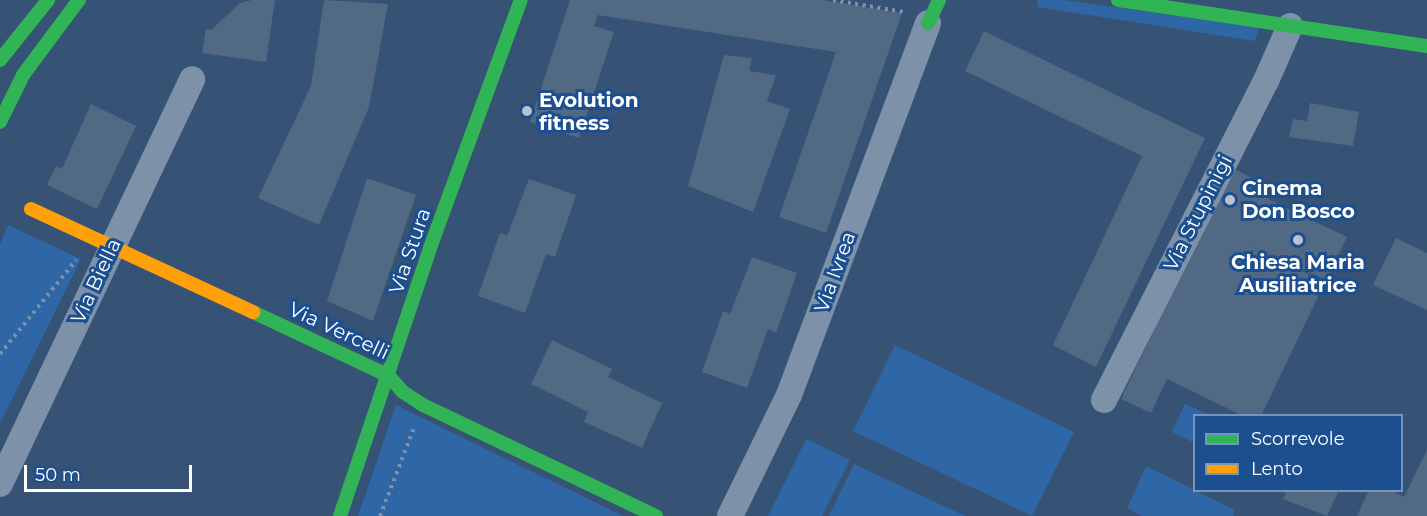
<!DOCTYPE html>
<style>
body{margin:0}
#map{position:relative;width:1427px;height:516px;overflow:hidden;background:#365274;font-family:Montserrat,sans-serif}
div>[style]{position:absolute}
[style*='--x']{left:calc(var(--x)*1px);top:calc(var(--y)*1px);width:calc(var(--w)*1px);rotate:calc(var(--a)*1deg)}
.green>*{inset:0;background:#2f66a5}
.building>*{inset:0;background:#526984}
.path>*{height:4px;margin-top:-2px;transform-origin:0;background:repeating-linear-gradient(90deg,#7d92a8 0 3px,transparent 0 7.5px)}
.street>*{height:26px;margin:-13px;padding:0 13px;transform-origin:13px;border-radius:13px;background:#7d92a8}
.fast>*{height:14px;margin:-7px;padding:0 7px;transform-origin:7px;border-radius:7px;background:#30b455}
.slow>*{height:14px;margin:-7px;padding:0 7px;transform-origin:7px;border-radius:7px;background:#ff9f0a}
.dots>*{width:16px;height:16px;translate:-50% -50%;box-sizing:border-box;border:3px solid #1b4f8f;border-radius:50%}
span{translate:-50% -50%;white-space:nowrap;text-align:center;line-height:1.15;-webkit-text-stroke:6px #1b4f8f;paint-order:stroke}
.poi-label{font-size:20px;color:#fff;font-weight:700}
.left{translate:0 -50%;text-align:left}
.street-label{font-size:20px;color:#fff}
.legend{position:absolute;left:1193px;top:414px;width:210px;height:78px;box-sizing:border-box;background:#1b4f8f;border:2px solid #7695bc;margin:0;padding:8px 10px;list-style:none;font-size:18px;color:#fff}
.legend li{display:flex;align-items:center;gap:12px;height:30px}
.legend b{width:30px;border:2px solid #7695bc}
.scale{position:absolute;left:24px;top:465px;width:168px;height:27px;box-sizing:border-box;border:3px solid #fff;border-top:0;padding-left:8px;font-size:18px;line-height:21px;white-space:nowrap;color:#fff;-webkit-text-stroke:4px #1b4f8f;paint-order:stroke}
</style>
<div id="map">
<div class="green">
<div style="clip-path:polygon(1037px 0,1064px 0,1259px 28px,1255px 41px,1037px 7px)"></div>
<div style="clip-path:polygon(8px 225px,81px 259px,0 424px,0 244px)"></div>
<div style="clip-path:polygon(895px 345px,1074px 432px,1032px 516px,853px 431px)"></div>
<div style="clip-path:polygon(1185px 404px,1210px 415px,1194px 416px,1194px 443px,1172px 432px)"></div>
<div style="clip-path:polygon(396px 405px,623px 516px,358px 516px)"></div>
<div style="clip-path:polygon(806px 439px,850px 460px,822px 516px,768px 516px)"></div>
<div style="clip-path:polygon(854px 464px,965px 516px,829px 516px)"></div>
<div style="clip-path:polygon(1146px 466px,1235px 510px,1233px 516px,1142px 516px,1127px 508px)"></div>
</div>
<div class="building">
<div style="clip-path:polygon(252px 0,275px 0,266px 62px,202px 53px,206px 29px,211px 30px,240px 3px)"></div>
<div style="clip-path:polygon(324px 0,388px 4px,369px 107px,319px 225px,258px 198px,311px 86px)"></div>
<div style="clip-path:polygon(570px 0,822px 0,902px 13px,826px 233px,779px 217px,836px 52px,598px 15px,594px 26px,614px 32px,579px 138px,530px 122px)"></div>
<div style="clip-path:polygon(984px 31px,1205px 138px,1096px 367px,1053px 345px,1142px 156px,965px 71px)"></div>
<div style="clip-path:polygon(724px 55px,752px 58px,749px 71px,776px 75px,767px 101px,790px 109px,753px 212px,688px 186px)"></div>
<div style="clip-path:polygon(1310px 103px,1359px 112px,1353px 146px,1289px 137px,1293px 119px,1307px 121px)"></div>
<div style="clip-path:polygon(91px 104px,136px 126px,97px 209px,47px 185px,56px 166px,62px 169px)"></div>
<div style="clip-path:polygon(1232px 168px,1258px 181px,1270px 200px,1347px 237px,1326px 280px,1248px 245px,1325px 282px,1261px 416px,1243px 416px,1167px 379px,1151px 413px,1121px 399px)"></div>
<div style="clip-path:polygon(367px 178px,416px 195px,373px 321px,327px 301px)"></div>
<div style="clip-path:polygon(529px 179px,576px 195px,555px 257px,546px 254px,525px 313px,478px 296px,500px 233px,507px 236px)"></div>
<div style="clip-path:polygon(1396px 238px,1427px 253px,1427px 310px,1373px 285px)"></div>
<div style="clip-path:polygon(752px 257px,797px 273px,776px 333px,768px 329px,747px 388px,702px 372px,723px 311px,730px 314px)"></div>
<div style="clip-path:polygon(552px 340px,612px 369px,608px 377px,662px 403px,642px 448px,584px 422px,588px 412px,531px 384px)"></div>
<div style="clip-path:polygon(1427px 450px,1427px 516px,1357px 516px,1369px 490px,1390px 490px,1404px 497px)"></div>
<div style="clip-path:polygon(1287px 490px,1339px 490px,1327px 516px,1283px 499px)"></div>
</div>
<div class="path">
<div style="--x:833;--y:0;--w:72;--a:9.6"></div>
<div style="--x:0;--y:354;--w:121;--a:-51"></div>
<div style="--x:380;--y:516;--w:94;--a:-68.9"></div>
</div>
<div class="street">
<div style="--x:1104;--y:400;--w:358;--a:-63.1"></div>
<div style="--x:1266;--y:81;--w:60;--a:-66.4"></div>
<div style="--x:0;--y:484;--w:448;--a:-64.6"></div>
<div style="--x:730;--y:516;--w:135;--a:-64"></div>
<div style="--x:789;--y:395;--w:397;--a:-69.5"></div>
</div>
<div class="fast">
<div style="--x:1118;--y:0;--w:312;--a:8.5"></div>
<div style="--x:928;--y:23;--w:25;--a:-64"></div>
<div style="--x:0;--y:60;--w:77;--a:-51.3"></div>
<div style="--x:0;--y:122;--w:52;--a:-63.9"></div>
<div style="--x:23;--y:75;--w:94;--a:-53.3"></div>
<div style="--x:253;--y:312;--w:150;--a:25.2"></div>
<div style="--x:389;--y:376;--w:21;--a:49"></div>
<div style="--x:403;--y:392;--w:24;--a:33"></div>
<div style="--x:423;--y:405;--w:258;--a:25.5"></div>
<div style="--x:340;--y:516;--w:283;--a:-71.4"></div>
<div style="--x:430;--y:248;--w:264;--a:-69.9"></div>
</div>
<div class="slow">
<div style="--x:31;--y:209;--w:245;--a:24.9"></div>
</div>
<div class="dots">
<div style="left:527px;top:111px;background:#b9c2ce"></div>
<div style="left:1230px;top:200px;background:#b9c2ce"></div>
<div style="left:1298px;top:240px;background:#b9c2ce"></div>
</div>
<div class="poi-label">
<span class="left" style="left:539px;top:112px">Evolution<br>fitness</span>
<span class="left" style="left:1242px;top:200px">Cinema<br>Don Bosco</span>
<span style="left:1298px;top:274px">Chiesa Maria<br>Ausiliatrice</span>
</div>
<div class="street-label">
<span style="left:1198px;top:213px;rotate:-63deg">Via Stupinigi</span>
<span style="left:410px;top:251px;rotate:-71deg">Via Stura</span>
<span style="left:835px;top:272px;rotate:-70deg">Via Ivrea</span>
<span style="left:96px;top:281px;rotate:-65deg">Via Biella</span>
<span style="left:339px;top:331px;rotate:25deg">Via Vercelli</span>
</div>
<ul class="legend">
<li><b style="height:8px;background:#30b455"></b>Scorrevole</li>
<li><b style="height:8px;background:#ff9f0a"></b>Lento</li>
</ul>
<div class="scale">50 m</div>
</div>
